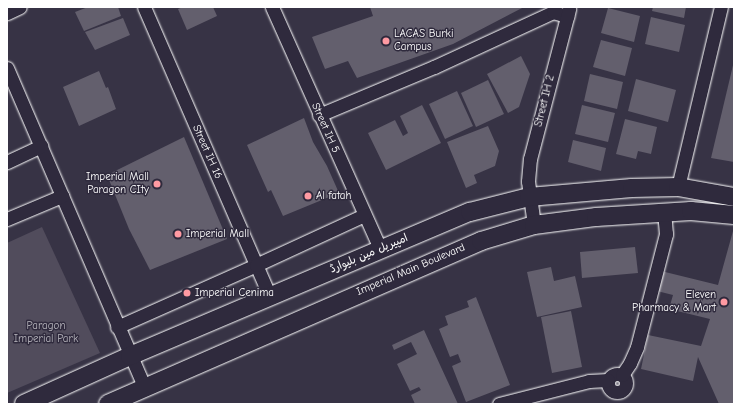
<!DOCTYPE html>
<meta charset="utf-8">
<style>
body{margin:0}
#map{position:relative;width:741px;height:411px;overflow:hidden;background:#373345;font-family:"Comic Neue","Playpen Sans Arabic",sans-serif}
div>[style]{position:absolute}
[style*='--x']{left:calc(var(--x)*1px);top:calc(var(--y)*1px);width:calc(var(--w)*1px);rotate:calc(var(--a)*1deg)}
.green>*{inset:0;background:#514c5c}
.building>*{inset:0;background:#635f6d}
.roads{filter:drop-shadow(0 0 1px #fff) drop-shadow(0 0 1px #fff)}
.street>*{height:13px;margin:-6.5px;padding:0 6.5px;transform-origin:6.5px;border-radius:6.5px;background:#2f2a3d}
.street>.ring{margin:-6.5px;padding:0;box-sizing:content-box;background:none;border:13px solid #2f2a3d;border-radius:50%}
.secondary>*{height:18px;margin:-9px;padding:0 9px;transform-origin:9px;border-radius:9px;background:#2f2a3d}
.dots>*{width:11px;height:11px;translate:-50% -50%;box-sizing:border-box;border:2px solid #2f2a3d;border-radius:50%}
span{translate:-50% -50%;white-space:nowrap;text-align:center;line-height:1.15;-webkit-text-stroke:3px #2f2a3d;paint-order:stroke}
.poi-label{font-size:11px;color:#fff}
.left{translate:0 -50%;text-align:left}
.right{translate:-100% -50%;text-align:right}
.street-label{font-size:11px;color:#fff}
.park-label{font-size:11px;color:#b9b7be}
.frame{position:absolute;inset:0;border:8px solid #fff;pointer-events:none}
</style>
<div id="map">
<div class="green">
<div style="clip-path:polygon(42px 227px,100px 353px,7px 393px,7px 243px)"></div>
</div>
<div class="building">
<div style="clip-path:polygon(88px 7px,118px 7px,121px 16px,84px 31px,75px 12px)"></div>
<div style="clip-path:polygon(183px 7px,213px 7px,217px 16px,187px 30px,178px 9px)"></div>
<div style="clip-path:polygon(370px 7px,524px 7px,453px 44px,357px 78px,348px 61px,325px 69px,312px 37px,373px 16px)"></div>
<div style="clip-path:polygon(653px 7px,686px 7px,684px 18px,652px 11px)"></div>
<div style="clip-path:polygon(608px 8px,640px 16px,634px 42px,601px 33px)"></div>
<div style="clip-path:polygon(651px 17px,685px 25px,679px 52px,645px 44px)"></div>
<div style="clip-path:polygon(123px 18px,130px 35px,95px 50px,85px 32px)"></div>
<div style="clip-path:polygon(601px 40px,632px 48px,625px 76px,593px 67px)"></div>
<div style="clip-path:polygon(521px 56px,530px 74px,519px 107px,508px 113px,487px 74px)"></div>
<div style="clip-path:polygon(734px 61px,734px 162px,711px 158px)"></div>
<div style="clip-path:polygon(99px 71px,106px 88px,108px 87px,116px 109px,79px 126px,63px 87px)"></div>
<div style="clip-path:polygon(590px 74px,623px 82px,617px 109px,584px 101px)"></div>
<div style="clip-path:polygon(636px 79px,676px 90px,668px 122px,628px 111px)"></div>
<div style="clip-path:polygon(488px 80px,504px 114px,476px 127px,461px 93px)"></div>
<div style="clip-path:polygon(457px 91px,473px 126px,445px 139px,429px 104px)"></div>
<div style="clip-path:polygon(422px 105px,441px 143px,386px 170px,368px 133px,395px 120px,403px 136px,408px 133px,400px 116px)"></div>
<div style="clip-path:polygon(582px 105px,615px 113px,608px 142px,575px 134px)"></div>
<div style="clip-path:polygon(304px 118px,313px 142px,327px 166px,339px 193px,283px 216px,271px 190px,268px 192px,247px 145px)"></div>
<div style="clip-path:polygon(625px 119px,657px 127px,651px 154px,638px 151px,636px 159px,616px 154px)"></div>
<div style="clip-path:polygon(488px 126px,499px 151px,495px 166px,474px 175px,477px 183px,466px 188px,447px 142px)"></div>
<div style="clip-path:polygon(184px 137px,227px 239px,150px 270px,129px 229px,107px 175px)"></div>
<div style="clip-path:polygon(573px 140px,606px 148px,601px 171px,568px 162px)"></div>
<div style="clip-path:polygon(733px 231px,734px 404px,719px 404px,698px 357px,693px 381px,641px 369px,648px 335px,701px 346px,710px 319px,669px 309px,673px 295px,657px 291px,661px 271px,718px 285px)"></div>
<div style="clip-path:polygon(635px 247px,638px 273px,582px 278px,580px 252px)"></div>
<div style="clip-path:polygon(551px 267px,554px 281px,575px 276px,582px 307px,537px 317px,527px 272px)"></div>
<div style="clip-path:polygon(476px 297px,510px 385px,466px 402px,452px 366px,461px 362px,458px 354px,450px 357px,439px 329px,448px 325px,445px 316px,469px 307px,467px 301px)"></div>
<div style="clip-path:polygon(571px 311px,582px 367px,552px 373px,541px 317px)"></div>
<div style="clip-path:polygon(424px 330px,458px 404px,415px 404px,411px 395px,421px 390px,419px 387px,410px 391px,397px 364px,417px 354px,411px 342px,394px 350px,392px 345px)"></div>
</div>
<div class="roads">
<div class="street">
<div style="--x:144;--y:7;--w:316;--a:66.5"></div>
<div style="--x:272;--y:7;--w:265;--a:65.9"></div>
<div style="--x:7;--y:13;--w:14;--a:-25"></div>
<div style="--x:7;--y:68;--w:348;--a:66.7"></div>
<div style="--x:319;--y:115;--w:125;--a:-22.7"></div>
<div style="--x:434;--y:67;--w:131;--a:-24.8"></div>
<div style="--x:553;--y:12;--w:15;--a:16"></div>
<div style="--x:7;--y:162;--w:38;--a:-25"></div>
<div style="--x:678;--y:187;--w:185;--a:-76.6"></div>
<div style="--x:7;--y:219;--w:60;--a:-22.7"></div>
<div style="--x:534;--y:225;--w:44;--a:-97.8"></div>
<div style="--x:528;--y:181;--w:22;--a:-85"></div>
<div style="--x:530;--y:159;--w:155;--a:-75.4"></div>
<div style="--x:117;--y:327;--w:152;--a:-24"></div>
<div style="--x:256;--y:265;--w:119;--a:-24.8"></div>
<div class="ring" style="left:608px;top:374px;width:5px;height:5px"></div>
<div style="--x:622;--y:375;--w:14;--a:-56"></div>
<div style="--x:630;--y:363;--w:17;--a:-66"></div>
<div style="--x:637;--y:347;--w:117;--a:-75.6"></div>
<div style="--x:666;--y:234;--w:21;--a:-95"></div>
<div style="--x:499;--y:404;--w:93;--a:-14.3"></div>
<div style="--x:589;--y:381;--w:19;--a:-3"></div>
</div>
<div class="secondary">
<div style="--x:24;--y:404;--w:116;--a:-24.4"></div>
<div style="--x:130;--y:356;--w:369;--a:-23"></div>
<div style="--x:470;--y:212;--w:61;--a:-14.3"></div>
<div style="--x:529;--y:197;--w:103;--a:-5"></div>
<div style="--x:632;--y:188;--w:46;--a:-1.2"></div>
<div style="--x:678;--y:187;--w:57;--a:10.1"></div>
<div style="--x:108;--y:404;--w:407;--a:-23.6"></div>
<div style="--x:481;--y:241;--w:55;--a:-16.8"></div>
<div style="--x:534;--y:225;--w:63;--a:-7.4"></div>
<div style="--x:596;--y:217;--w:95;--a:-3.6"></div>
<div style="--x:691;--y:211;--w:43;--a:5.3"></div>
</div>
</div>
<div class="dots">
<div style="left:386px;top:41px;background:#ff9aa2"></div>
<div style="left:157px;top:184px;background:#ff9aa2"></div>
<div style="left:308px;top:196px;background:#ff9aa2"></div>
<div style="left:178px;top:234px;background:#ff9aa2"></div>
<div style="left:187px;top:293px;background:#ff9aa2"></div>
<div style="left:724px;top:302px;background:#ff9aa2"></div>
</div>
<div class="poi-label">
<span class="left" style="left:394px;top:41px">LACAS Burki<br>Campus</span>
<span class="right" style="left:149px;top:184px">Imperial Mall<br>Paragon CIty</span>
<span class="left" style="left:316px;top:196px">Al fatah</span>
<span class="left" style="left:186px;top:234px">Imperial Mall</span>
<span class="left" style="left:195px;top:293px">Imperial Cenima</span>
<span class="right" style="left:716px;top:302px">Eleven<br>Pharmacy &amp; Mart</span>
</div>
<div class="street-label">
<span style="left:545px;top:101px;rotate:-76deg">Street IH 2</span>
<span style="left:325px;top:128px;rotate:66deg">Street IH 5</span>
<span style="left:207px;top:152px;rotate:66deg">Street IH 16</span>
<span style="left:369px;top:254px;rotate:-23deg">امپیریل مین بلیوارڈ</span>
<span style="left:411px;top:270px;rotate:-23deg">Imperial Main Boulevard</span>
</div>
<div class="park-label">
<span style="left:46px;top:333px">Paragon<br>Imperial Park</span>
</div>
<div class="frame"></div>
</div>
